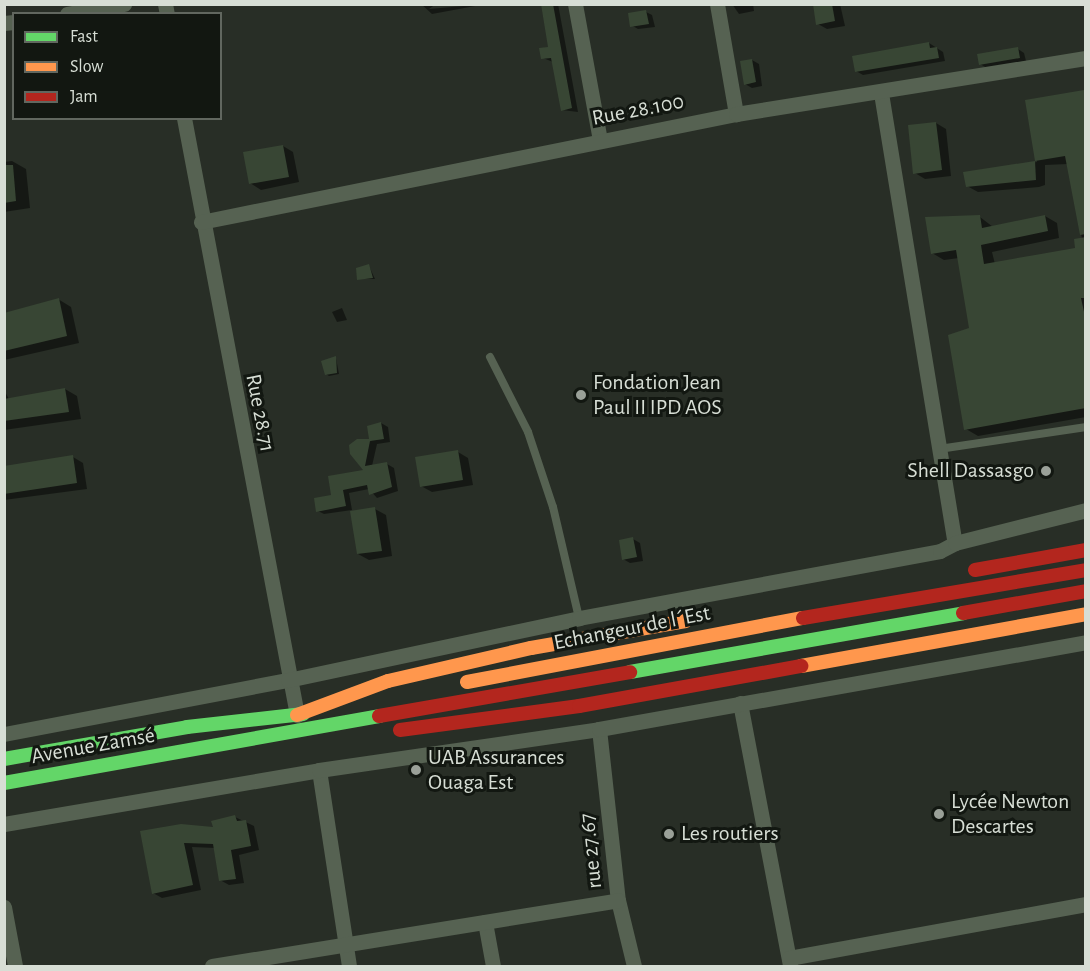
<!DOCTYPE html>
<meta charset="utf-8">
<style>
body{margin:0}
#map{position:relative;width:1090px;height:971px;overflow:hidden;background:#282e26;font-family:"Alegreya Sans",sans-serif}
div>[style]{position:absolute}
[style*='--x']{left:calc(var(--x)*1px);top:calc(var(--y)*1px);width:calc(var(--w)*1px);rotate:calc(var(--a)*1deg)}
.shadow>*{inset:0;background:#0007}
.building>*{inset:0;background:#384634}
.lane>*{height:8px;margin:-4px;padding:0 4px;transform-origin:4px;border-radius:4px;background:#566252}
.street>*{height:15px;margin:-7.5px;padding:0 7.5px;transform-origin:7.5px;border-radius:7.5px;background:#566252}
.fast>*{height:14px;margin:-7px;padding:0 7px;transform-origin:7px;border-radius:7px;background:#63d668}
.slow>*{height:14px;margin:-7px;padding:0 7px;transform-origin:7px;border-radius:7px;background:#ff974d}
.jam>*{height:14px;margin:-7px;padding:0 7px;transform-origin:7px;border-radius:7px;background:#b3261e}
.dots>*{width:16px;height:16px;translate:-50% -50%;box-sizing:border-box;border:3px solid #121711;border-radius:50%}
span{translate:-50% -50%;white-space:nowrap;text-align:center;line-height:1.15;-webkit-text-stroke:6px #121711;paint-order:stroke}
.street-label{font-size:22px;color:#d7ded5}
.poi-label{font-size:22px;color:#d7ded5}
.left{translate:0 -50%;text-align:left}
.right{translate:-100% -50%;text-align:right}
.frame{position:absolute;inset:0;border:6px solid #d7ded5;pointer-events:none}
.legend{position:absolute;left:12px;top:12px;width:210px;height:108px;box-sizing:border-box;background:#121711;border:2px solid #61675f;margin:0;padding:8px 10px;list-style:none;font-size:18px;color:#d7ded5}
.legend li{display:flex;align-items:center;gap:12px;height:30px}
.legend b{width:30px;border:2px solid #61675f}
</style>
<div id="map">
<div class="shadow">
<div style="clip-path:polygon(421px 4px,436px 4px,429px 9px,486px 4px,432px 14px)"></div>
<div style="clip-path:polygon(542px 4px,558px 4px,578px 112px,562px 110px,553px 62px,543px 58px,550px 48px)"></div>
<div style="clip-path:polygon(732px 4px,753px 4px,754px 11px,739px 14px)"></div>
<div style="clip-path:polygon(814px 4px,840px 4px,845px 26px,827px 29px,818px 24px)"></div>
<div style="clip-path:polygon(646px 12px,652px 15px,655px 27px,638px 29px,631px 25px)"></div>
<div style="clip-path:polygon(929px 43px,943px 52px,945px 61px,863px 75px,856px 71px)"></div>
<div style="clip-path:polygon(1018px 49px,1024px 53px,1026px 61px,987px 68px,980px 64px)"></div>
<div style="clip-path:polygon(752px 60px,759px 64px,762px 86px,752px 88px,745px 84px)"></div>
<div style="clip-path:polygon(1084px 92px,1086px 417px,978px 436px,966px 429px,971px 329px,959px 258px,944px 260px,932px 253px,980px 217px,993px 227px,1045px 216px,1057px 223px,1059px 238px,992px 252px,995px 264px,1077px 249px,1082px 239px,1068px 164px,1045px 165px,1045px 185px,1039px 187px,978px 192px,967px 186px,965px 174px,1037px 162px,1026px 102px)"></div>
<div style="clip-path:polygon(936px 123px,946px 129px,951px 176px,925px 179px,915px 173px)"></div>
<div style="clip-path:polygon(283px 146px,293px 152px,299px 182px,261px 190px,250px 183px)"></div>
<div style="clip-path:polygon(12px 161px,26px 169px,30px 208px,4px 212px,4px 162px)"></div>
<div style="clip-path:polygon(369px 266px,375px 279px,358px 279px)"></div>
<div style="clip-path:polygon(58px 299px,71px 307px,79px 343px,4px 360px,4px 315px)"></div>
<div style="clip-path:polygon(342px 308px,347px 320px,337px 322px,332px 312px)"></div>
<div style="clip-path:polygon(336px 358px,339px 374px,329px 376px,326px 374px)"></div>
<div style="clip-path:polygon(65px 389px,77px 396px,81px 419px,4px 430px,4px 390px,9px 399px)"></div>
<div style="clip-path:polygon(381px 423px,388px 427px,390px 442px,377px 444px,372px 466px,387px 464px,394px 468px,398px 491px,377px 498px,369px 489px,349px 493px,352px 510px,324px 514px,318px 511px,366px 471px,351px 446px,371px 441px)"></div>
<div style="clip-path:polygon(458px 452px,468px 458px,473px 485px,432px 492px,421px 486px)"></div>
<div style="clip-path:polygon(73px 457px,83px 463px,87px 489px,4px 500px,4px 467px)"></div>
<div style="clip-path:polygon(375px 509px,386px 515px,392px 556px,369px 560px,358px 554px)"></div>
<div style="clip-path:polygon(633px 539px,640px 543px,643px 561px,630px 563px,623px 559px)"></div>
<div style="clip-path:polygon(235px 817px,254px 826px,259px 850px,239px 855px,244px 883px,229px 885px,220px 880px,215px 848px,192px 847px,201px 890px,162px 898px,153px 893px,141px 833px,214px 829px)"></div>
</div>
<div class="building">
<div style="clip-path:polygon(541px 4px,553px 4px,572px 108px,561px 111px,551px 58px,541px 59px,539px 48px,548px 47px)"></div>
<div style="clip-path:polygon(813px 4px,832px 4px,835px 21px,816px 25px)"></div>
<div style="clip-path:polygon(646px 10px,649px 24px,630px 27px,628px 13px)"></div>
<div style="clip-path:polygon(929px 42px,930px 48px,937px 47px,939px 58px,855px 72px,852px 56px)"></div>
<div style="clip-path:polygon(1018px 47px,1020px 58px,979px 65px,977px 54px)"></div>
<div style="clip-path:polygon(752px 59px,756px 82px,744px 85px,740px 61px)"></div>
<div style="clip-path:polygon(1084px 90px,1086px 234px,1080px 235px,1065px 156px,1035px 161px,1025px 100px)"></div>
<div style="clip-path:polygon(936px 122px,942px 170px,913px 174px,908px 125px)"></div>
<div style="clip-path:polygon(283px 145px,289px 177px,249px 184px,243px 152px)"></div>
<div style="clip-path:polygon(1035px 161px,1036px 180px,966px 187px,963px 172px)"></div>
<div style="clip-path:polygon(4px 165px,13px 165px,16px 201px,4px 203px)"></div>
<div style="clip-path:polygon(980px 215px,982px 228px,1045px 215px,1048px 231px,981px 245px,984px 264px,1075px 248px,1074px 239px,1086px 237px,1086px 298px,1081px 298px,1086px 321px,1086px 408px,964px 430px,948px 335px,969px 328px,956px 250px,931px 254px,925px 217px)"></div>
<div style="clip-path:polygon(369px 264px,373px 278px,357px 280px,356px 268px)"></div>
<div style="clip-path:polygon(59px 298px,67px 336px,4px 351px,4px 313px)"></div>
<div style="clip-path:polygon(336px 356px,337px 373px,325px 375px,321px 361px)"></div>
<div style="clip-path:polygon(65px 388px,69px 412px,4px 421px,4px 399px)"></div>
<div style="clip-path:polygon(381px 422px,384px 439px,370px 441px,365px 466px,387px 462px,392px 487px,369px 495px,367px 485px,343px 490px,346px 506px,316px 512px,314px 498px,331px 495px,328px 476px,363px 470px,350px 454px,349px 445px,357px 439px,369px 439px,367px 426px)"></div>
<div style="clip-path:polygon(458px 450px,463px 480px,420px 487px,415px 457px)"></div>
<div style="clip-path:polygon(73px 455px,77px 483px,4px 494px,4px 466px)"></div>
<div style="clip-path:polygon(375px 507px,382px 551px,357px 554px,350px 511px)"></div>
<div style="clip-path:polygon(633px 537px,637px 557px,622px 560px,619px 540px)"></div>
<div style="clip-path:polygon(235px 815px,237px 821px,246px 820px,251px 846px,231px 850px,236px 879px,219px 881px,213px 844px,184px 843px,193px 885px,152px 894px,140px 831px,181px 824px,213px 827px,211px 821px)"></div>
</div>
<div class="lane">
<div style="--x:490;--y:357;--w:84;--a:63.1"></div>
<div style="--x:528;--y:432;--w:79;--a:71.6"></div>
<div style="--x:553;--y:507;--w:114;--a:76.8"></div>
<div style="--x:939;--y:449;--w:149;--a:-8.5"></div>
</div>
<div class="street">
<div style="--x:165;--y:4;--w:10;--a:79"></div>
<div style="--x:575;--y:4;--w:138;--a:79.6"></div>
<div style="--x:717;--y:4;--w:112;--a:80.2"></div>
<div style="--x:67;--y:14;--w:58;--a:-10"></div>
<div style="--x:4;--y:23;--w:10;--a:-6"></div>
<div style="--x:881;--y:93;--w:456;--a:80.7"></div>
<div style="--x:184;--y:118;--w:608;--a:79.28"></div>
<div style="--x:201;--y:222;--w:546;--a:-11.41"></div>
<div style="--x:736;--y:114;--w:354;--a:-9.1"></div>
<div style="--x:740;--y:703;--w:268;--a:79.2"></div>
<div style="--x:599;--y:729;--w:172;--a:83.7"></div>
<div style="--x:618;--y:900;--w:68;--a:76.4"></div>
<div style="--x:4;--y:734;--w:289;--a:-10.8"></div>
<div style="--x:288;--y:680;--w:298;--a:-12"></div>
<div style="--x:579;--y:618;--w:367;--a:-10.5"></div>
<div style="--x:940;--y:551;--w:17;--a:-28"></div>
<div style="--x:955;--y:543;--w:135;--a:-14.1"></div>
<div style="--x:319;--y:770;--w:198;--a:81.3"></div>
<div style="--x:4;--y:824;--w:320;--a:-9.7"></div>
<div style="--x:319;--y:770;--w:283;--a:-8.3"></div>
<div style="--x:599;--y:729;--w:495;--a:-10.1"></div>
<div style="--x:4;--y:907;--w:60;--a:79.4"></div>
<div style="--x:485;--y:922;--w:45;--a:79.7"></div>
<div style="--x:789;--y:958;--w:302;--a:-10.3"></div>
<div style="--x:212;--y:966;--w:411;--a:-9.2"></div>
</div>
<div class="fast">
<div style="--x:630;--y:672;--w:338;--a:-10"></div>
<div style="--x:4;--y:759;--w:186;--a:-9.9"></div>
<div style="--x:187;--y:727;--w:117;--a:-6.4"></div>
<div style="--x:4;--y:783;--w:381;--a:-10.1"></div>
</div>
<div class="slow">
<div style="--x:801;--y:666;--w:290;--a:-10.3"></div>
<div style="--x:467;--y:682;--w:342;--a:-10.8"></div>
<div style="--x:297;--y:715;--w:97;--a:-20.5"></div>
<div style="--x:388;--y:681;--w:147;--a:-13"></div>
<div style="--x:531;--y:648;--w:157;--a:-9.9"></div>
</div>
<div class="jam">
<div style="--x:975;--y:570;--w:113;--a:-10.2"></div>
<div style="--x:963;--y:613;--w:125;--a:-10.1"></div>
<div style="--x:803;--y:618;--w:287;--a:-9.6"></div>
<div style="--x:379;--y:716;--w:255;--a:-9.9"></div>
<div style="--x:400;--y:730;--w:181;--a:-7.6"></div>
<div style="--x:579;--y:706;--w:226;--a:-10.2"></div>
</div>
<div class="dots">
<div style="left:581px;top:395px;background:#9aa098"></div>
<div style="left:1046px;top:471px;background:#9aa098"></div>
<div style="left:416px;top:770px;background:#9aa098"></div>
<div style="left:939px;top:814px;background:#9aa098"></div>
<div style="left:669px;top:834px;background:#9aa098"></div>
</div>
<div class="street-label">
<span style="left:638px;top:110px;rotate:-11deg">Rue 28.100</span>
<span style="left:260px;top:413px;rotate:79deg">Rue 28.71</span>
<span style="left:632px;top:628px;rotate:-11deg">Echangeur de l´Est</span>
<span style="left:93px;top:746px;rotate:-10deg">Avenue Zamsé</span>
<span style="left:591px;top:851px;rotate:-96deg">rue 27.67</span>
</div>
<div class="poi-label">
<span class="left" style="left:593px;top:395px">Fondation Jean<br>Paul II IPD AOS</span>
<span class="right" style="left:1034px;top:471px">Shell Dassasgo</span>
<span class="left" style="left:428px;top:770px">UAB Assurances<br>Ouaga Est</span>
<span class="left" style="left:951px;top:814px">Lycée Newton<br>Descartes</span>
<span class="left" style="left:681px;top:834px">Les routiers</span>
</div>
<div class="frame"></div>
<ul class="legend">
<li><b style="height:8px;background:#63d668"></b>Fast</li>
<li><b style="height:8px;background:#ff974d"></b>Slow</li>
<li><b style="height:8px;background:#b3261e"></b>Jam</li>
</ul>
</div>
